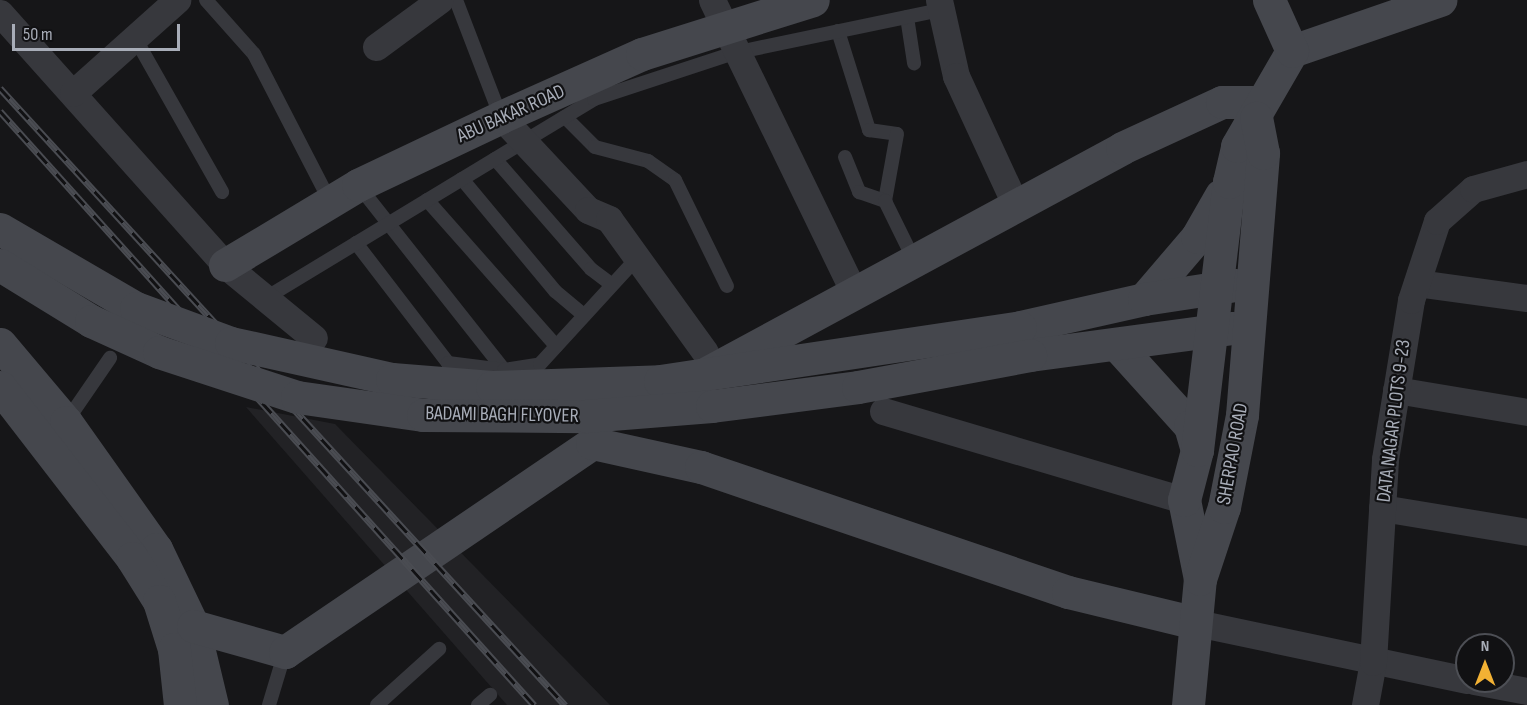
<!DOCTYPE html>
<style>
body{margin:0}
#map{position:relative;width:1527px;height:705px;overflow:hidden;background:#161618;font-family:"Sofia Sans Condensed",sans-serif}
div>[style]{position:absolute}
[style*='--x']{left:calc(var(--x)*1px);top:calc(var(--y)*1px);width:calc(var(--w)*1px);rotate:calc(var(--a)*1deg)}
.built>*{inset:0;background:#222225}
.lane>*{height:14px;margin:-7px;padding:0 7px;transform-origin:7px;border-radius:7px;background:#37383d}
.street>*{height:27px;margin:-13.5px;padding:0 13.5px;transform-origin:13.5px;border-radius:13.5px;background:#37383d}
.secondary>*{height:33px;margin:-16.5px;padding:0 16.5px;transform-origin:16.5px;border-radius:16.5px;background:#45474d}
.rail>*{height:7px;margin-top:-3.5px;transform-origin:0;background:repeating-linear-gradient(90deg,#111113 0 14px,#4a4c52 0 28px);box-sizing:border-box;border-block:2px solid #4a4c52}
.secondary-bridge>*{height:33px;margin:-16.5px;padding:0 16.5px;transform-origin:16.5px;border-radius:16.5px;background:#45474d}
span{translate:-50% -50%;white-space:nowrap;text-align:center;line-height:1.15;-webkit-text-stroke:4.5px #111113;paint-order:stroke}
.street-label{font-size:20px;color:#a8adb8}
.north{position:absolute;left:1455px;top:633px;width:60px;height:60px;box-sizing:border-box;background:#111113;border:2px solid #4d4f55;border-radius:50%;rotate:0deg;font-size:16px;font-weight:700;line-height:24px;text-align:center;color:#a8adb8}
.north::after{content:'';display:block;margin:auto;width:21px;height:27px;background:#f2b134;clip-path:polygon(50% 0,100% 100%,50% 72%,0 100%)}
.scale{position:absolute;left:12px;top:24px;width:168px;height:27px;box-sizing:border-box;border:3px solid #a8adb8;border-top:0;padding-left:8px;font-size:18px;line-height:21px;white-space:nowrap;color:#a8adb8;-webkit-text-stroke:4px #111113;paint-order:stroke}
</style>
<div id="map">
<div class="built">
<div style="clip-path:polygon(246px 407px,335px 424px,610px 705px,507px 705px)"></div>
</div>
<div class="lane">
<div style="--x:206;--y:0;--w:72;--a:48.4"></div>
<div style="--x:254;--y:54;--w:165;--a:62.7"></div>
<div style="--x:456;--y:0;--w:125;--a:69"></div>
<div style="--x:907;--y:17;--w:47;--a:81.3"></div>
<div style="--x:838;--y:31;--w:104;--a:72.6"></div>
<div style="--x:869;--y:130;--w:28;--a:8"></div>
<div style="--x:897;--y:134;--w:68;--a:100.2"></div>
<div style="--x:135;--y:38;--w:177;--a:60.5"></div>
<div style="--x:565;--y:117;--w:42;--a:45"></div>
<div style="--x:595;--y:147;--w:55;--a:14.8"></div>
<div style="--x:648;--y:161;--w:33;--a:35"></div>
<div style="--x:675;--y:180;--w:118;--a:63.9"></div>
<div style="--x:845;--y:157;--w:38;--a:68"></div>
<div style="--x:859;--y:192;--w:28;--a:19"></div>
<div style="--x:885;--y:201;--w:66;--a:63.8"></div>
<div style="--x:495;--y:159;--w:146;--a:48.9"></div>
<div style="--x:591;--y:269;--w:26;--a:37"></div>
<div style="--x:462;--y:179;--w:146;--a:50.3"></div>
<div style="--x:555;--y:291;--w:38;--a:40"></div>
<div style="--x:358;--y:185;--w:236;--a:51.7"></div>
<div style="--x:427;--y:200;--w:195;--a:48.5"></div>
<div style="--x:356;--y:243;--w:151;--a:52.5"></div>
<div style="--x:448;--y:363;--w:56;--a:7.1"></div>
<div style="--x:504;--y:370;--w:36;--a:-9"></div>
<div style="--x:540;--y:364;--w:144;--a:-47.5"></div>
<div style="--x:269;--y:296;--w:380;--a:-31.2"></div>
<div style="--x:594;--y:99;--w:147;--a:-18.2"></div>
<div style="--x:734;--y:53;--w:210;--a:-11.8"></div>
<div style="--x:66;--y:422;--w:78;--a:-55.5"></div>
<div style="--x:269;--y:705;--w:55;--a:-73.2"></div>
<div style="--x:377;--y:705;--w:84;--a:-42.1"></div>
<div style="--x:478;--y:705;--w:16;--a:-40"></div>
</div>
<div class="street">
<div style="--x:712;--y:0;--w:326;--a:64.1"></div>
<div style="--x:939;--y:0;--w:78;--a:77.4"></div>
<div style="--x:956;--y:76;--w:143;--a:65.2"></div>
<div style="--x:0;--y:13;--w:338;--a:48.2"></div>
<div style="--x:225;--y:265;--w:115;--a:39.4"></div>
<div style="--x:376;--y:47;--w:79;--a:-36.3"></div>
<div style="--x:73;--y:93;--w:140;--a:-41.8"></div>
<div style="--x:501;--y:117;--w:127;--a:46.9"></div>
<div style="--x:588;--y:210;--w:23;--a:23"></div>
<div style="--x:609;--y:219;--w:164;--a:54.2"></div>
<div style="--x:1417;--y:283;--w:111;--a:7.8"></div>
<div style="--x:1396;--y:390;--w:133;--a:9.5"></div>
<div style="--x:883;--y:411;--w:314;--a:16.5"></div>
<div style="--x:1382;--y:508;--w:147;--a:9.4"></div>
<div style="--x:1192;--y:622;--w:281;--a:11.9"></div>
<div style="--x:1474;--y:681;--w:54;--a:10.7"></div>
<div style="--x:1365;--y:705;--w:44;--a:-79.5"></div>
<div style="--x:1373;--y:662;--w:203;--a:-86.6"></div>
<div style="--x:1385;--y:459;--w:161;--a:-80.7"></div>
<div style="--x:1411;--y:300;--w:83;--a:-71.8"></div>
<div style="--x:1437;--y:221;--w:48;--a:-41.6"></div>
<div style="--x:1473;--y:189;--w:56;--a:-15.5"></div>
</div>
<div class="secondary">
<div style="--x:1292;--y:51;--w:157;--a:-19"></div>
<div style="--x:225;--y:265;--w:155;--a:-31"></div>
<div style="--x:358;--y:185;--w:158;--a:-25.4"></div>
<div style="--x:501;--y:117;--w:154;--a:-24.1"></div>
<div style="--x:642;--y:54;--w:179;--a:-17.5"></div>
<div style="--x:1144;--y:299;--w:82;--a:-49.5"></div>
<div style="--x:1197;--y:237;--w:48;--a:-60.3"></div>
<div style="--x:1020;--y:327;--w:127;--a:-12.7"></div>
<div style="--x:1144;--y:299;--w:93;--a:-8.7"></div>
<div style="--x:0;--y:344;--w:102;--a:49.8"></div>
<div style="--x:66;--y:422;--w:156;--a:54.7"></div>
<div style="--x:156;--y:549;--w:85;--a:64.3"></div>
<div style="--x:193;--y:626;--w:81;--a:76.5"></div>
<div style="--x:1116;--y:344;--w:110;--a:47.9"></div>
<div style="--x:1190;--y:426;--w:25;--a:74"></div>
<div style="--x:1030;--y:355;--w:205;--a:-7.6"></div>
<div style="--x:701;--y:376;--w:479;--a:-28.4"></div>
<div style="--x:1122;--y:148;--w:110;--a:-24.7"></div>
<div style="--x:1222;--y:102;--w:39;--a:0"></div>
<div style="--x:0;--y:387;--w:216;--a:52.3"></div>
<div style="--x:132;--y:558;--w:51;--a:57.9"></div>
<div style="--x:159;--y:601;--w:50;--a:72.6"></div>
<div style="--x:174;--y:649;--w:56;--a:83.9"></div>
<div style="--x:1200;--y:579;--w:81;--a:-101.4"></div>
<div style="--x:1184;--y:500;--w:52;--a:-75.4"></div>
<div style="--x:1197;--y:450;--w:270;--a:-83.2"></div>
<div style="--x:1229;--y:182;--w:37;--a:-77"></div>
<div style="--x:1237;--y:146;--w:110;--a:-59.9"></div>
<div style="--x:1292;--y:51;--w:56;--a:-114.3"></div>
<div style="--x:193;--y:626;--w:96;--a:15.8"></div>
<div style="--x:285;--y:652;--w:371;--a:-34.2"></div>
<div style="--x:592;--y:443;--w:112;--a:12.4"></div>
<div style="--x:701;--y:467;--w:388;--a:18.8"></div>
<div style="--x:1068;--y:592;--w:128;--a:13.6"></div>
<div style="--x:1188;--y:705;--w:127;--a:-84.6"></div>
<div style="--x:1200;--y:579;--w:76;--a:-71.6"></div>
<div style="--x:1224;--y:507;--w:94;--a:-78.9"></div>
<div style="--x:1242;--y:415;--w:263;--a:-85.4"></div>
<div style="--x:1263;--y:153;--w:36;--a:-101"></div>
</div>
<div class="rail">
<div style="--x:0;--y:88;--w:837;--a:47.52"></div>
<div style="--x:0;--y:111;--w:799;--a:48.04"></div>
</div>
<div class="secondary-bridge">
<div style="--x:0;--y:229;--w:157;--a:30.2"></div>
<div style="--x:136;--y:308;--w:101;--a:20.2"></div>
<div style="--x:231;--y:343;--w:165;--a:12.6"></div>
<div style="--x:392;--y:379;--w:100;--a:4.6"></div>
<div style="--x:492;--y:387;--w:168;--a:-2"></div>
<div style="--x:660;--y:381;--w:364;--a:-8.5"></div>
<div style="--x:0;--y:265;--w:107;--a:31.6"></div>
<div style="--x:91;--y:321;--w:75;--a:24.5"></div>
<div style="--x:159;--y:352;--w:145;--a:18.1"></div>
<div style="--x:297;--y:397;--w:127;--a:8.1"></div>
<div style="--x:423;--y:415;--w:163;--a:0.4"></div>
<div style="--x:586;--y:416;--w:126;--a:-4.5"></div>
<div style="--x:712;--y:406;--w:147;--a:-7.4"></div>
<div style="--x:858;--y:387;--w:175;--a:-10.5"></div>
</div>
<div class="street-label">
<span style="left:511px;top:114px;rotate:-24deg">ABU BAKAR ROAD</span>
<span style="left:502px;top:415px;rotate:1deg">BADAMI BAGH FLYOVER</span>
<span style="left:1394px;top:421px;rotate:-83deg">DATA NAGAR PLOTS 9-23</span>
<span style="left:1233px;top:454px;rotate:-80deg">SHERPAO ROAD</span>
</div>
<div class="north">N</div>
<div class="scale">50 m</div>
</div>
